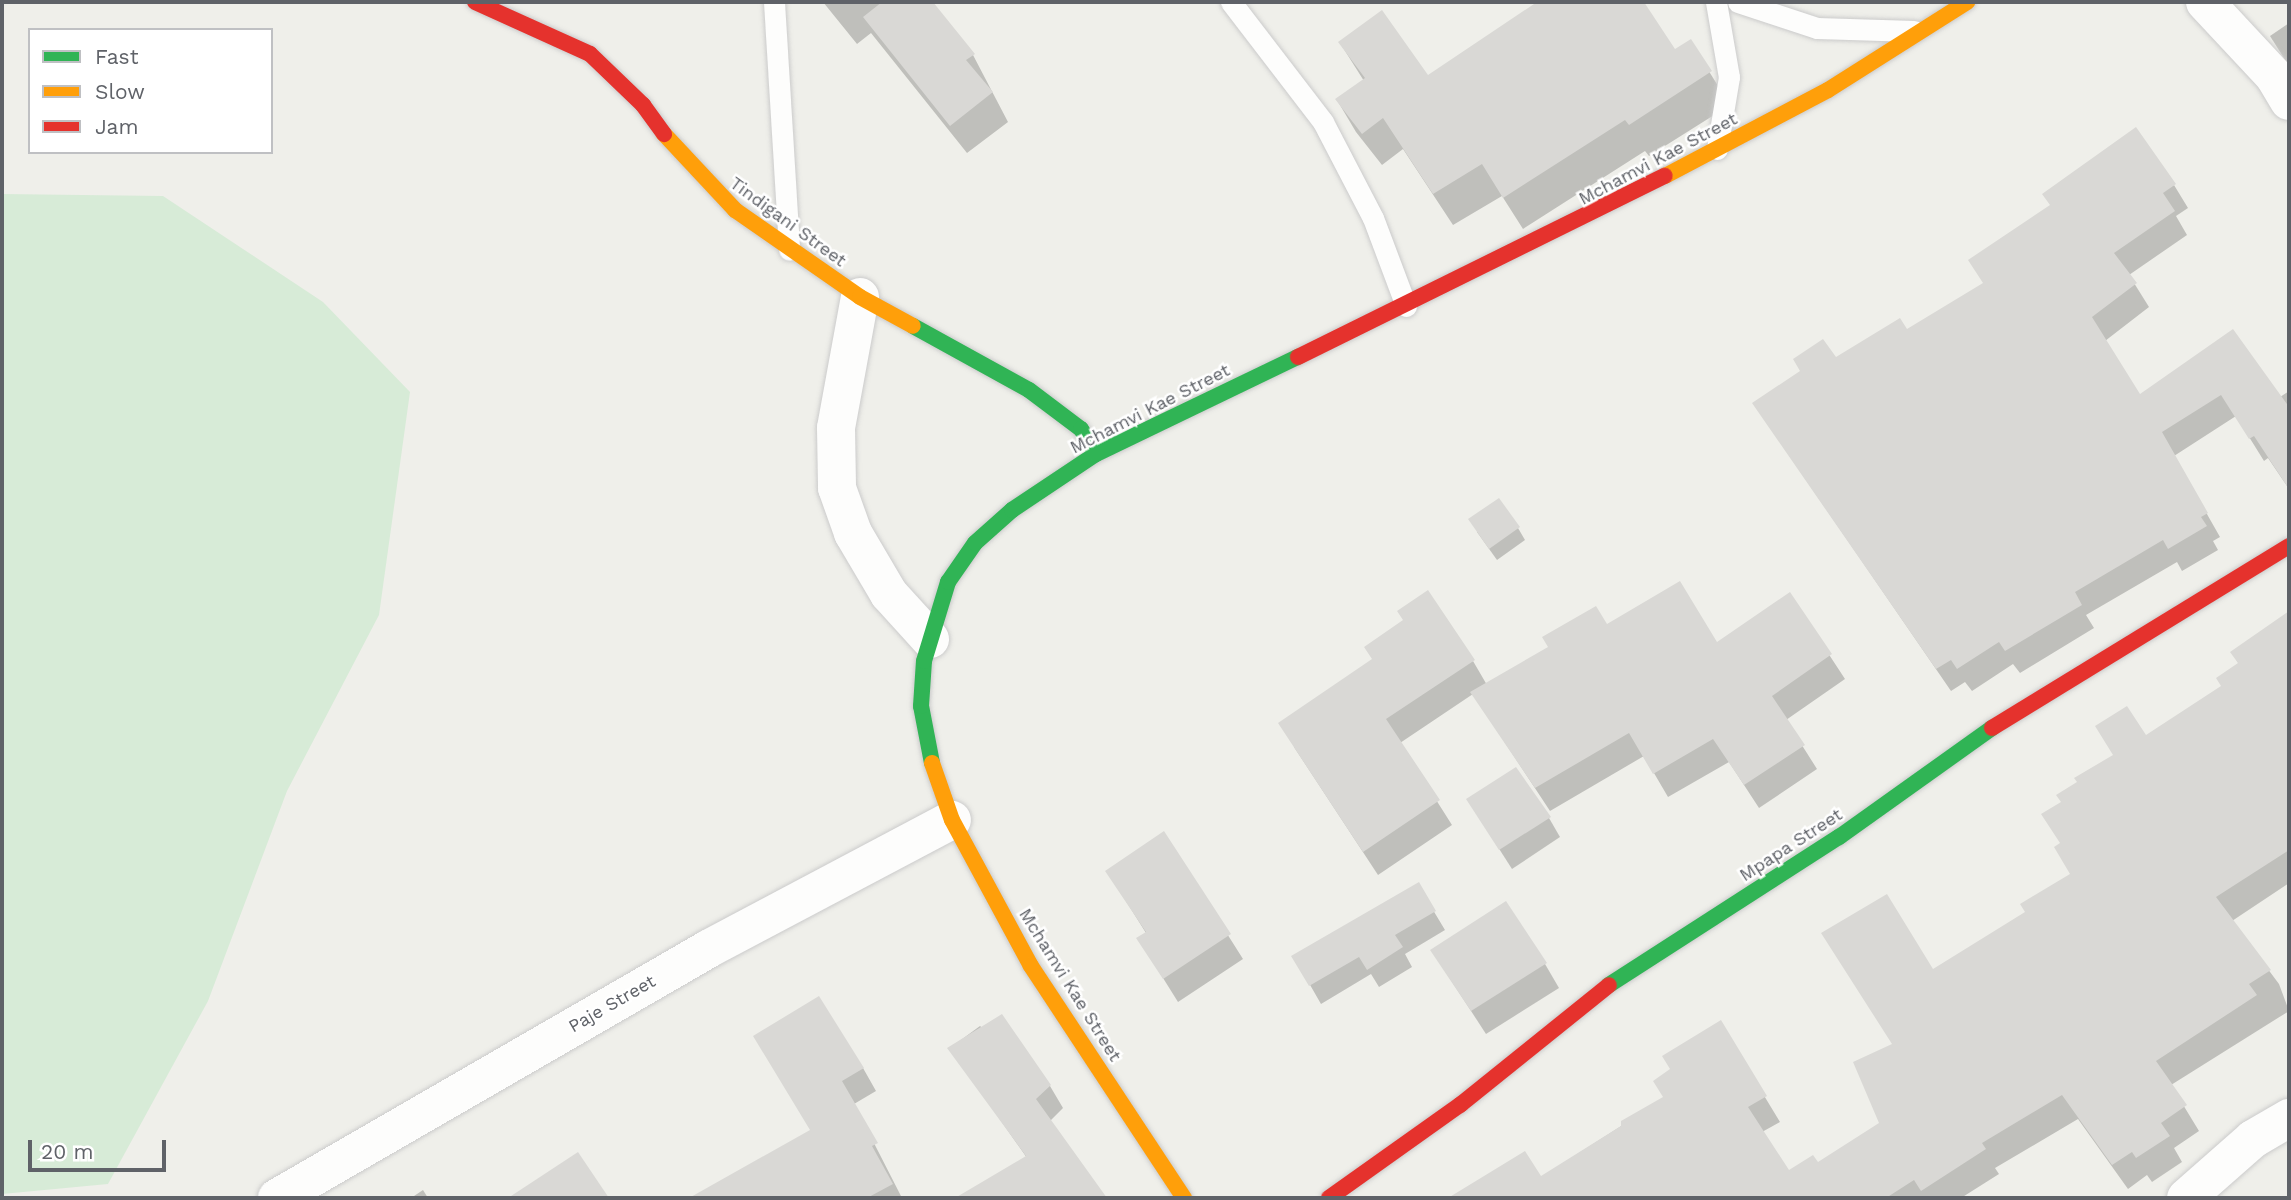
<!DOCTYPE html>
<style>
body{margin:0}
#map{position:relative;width:2291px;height:1200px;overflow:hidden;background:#efefea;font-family:"Work Sans",sans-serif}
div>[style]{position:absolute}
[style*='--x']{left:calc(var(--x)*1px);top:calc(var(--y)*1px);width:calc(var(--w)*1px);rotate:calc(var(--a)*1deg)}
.green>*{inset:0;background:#d7ebd7}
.shadow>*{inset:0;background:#0003}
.building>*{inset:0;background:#d9d8d5}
.roads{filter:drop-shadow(0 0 2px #cbcbcb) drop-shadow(0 0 2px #cbcbcb)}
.lane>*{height:21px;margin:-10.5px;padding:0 10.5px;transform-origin:10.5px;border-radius:10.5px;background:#fdfdfc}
.street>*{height:38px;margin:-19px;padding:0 19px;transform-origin:19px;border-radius:19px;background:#fdfdfc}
.fast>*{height:16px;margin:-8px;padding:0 8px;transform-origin:8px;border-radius:8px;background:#30b455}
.slow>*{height:16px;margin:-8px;padding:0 8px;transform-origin:8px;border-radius:8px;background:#ff9f0a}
.jam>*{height:16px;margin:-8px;padding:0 8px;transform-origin:8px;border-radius:8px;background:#e5322d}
span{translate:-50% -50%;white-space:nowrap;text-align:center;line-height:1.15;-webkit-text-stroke:5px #fff;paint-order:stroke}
.street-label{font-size:18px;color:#5f6268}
.frame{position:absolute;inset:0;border:4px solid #5f6268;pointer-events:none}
.legend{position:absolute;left:28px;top:28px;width:245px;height:126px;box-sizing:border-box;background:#fff;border:2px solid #bfc0c3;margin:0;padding:9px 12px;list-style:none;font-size:21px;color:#5f6268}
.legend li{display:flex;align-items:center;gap:14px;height:35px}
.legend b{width:35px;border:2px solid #bfc0c3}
.scale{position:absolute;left:28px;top:1140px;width:138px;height:32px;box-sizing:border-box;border:4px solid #5f6268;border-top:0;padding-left:9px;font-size:21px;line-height:24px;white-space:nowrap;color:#5f6268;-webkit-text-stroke:5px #fff;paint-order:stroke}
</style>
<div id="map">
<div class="green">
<div style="clip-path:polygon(2px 194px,163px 196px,323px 302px,410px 392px,379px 615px,287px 791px,208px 1001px,108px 1184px,2px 1194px)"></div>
</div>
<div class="shadow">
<div style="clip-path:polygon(823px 2px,931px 2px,973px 55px,1008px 122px,967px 153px,871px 33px,857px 44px)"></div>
<div style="clip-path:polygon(1540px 2px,1641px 2px,1674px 51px,1690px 41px,1730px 105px,1649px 156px,1645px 151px,1523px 229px,1502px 196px,1453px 225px,1403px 149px,1382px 165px,1356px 132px,1337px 100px,1364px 81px,1340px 43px,1428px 78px)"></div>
<div style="clip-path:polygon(2289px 23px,2289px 66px,2270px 36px)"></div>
<div style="clip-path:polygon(2174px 185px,2188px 208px,2176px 216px,2187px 235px,2129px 275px,2149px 307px,2105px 341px,2140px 396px,2233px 331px,2280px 397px,2289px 391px,2289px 489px,2268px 458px,2264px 461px,2236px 416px,2174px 456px,2220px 537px,2213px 541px,2218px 550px,2182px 571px,2177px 562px,2086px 615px,2094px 628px,2020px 673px,2013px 664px,1972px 691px,1965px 682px,1951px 691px,1754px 404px,1835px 360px,1906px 331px)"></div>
<div style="clip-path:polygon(1518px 528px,1525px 540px,1497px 560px,1477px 532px)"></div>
<div style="clip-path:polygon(1790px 595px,1845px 679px,1786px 720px,1817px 769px,1759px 808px,1729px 762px,1668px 797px,1644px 756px,1550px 811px,1473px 694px,1400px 743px,1452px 825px,1378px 875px,1294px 747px,1473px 661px,1487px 685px,1606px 626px,1717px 644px)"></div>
<div style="clip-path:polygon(2286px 616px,2289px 883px,2232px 921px,2279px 984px,2289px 1011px,2171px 1085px,2199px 1131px,2174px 1148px,2182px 1162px,2152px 1182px,2147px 1175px,2128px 1189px,2078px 1119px,1995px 1168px,1999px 1174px,1961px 1198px,1452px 1198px,1524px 1154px,1540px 1178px,1665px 1098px,1673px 1070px,1720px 1023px,1780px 1122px,1762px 1132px,1789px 1172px,1817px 1165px,1881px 1124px,1894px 1046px,1932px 971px,2027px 913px,2072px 875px,2061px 844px,2062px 803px,2145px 737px,2223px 687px,2239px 664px,2232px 653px)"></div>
<div style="clip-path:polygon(1549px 818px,1560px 837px,1512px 869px,1480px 819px)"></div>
<div style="clip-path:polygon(1164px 834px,1243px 959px,1178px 1002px,1153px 962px,1146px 933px,1107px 871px)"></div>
<div style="clip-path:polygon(1418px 885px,1445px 930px,1405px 954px,1412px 967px,1379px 987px,1371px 974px,1321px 1004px,1294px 957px)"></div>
<div style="clip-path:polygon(1432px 951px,1545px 964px,1559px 988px,1486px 1034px)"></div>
<div style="clip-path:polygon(980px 1026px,1050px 1086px,1063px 1108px,1050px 1121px,1105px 1198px,1055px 1198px,950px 1048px)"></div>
<div style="clip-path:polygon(769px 1059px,863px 1068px,876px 1091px,854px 1104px,902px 1198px,693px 1198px,812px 1131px)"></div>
<div style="clip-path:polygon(423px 1190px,428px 1198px,411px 1198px)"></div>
</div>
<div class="building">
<div style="clip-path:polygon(882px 2px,933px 2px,975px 54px,966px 60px,993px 92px,950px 126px,863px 17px)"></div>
<div style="clip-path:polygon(1537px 2px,1644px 2px,1675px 49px,1691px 39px,1712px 71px,1629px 125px,1625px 120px,1503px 198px,1482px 164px,1433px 194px,1383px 118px,1362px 134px,1335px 99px,1365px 78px,1338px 42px,1382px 10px,1428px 75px)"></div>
<div style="clip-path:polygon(2136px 127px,2176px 184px,2163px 193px,2175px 211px,2114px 253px,2137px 283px,2092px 317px,2140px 394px,2233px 329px,2289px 407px,2289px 489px,2254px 436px,2249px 439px,2221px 395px,2162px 432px,2208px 513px,2201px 517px,2207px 526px,2168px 549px,2163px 540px,2075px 592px,2082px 605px,2005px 651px,1999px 642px,1957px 669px,1951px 660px,1936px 669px,1752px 403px,1800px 371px,1793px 359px,1823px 339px,1836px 357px,1900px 318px,1907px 329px,1983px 283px,1968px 260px,2050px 205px,2042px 194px)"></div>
<div style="clip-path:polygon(1499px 498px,1520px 527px,1489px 549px,1468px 519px)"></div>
<div style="clip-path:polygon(1680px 581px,1717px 642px,1790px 592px,1832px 654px,1772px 696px,1805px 745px,1744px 785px,1713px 739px,1653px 774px,1629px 733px,1535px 788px,1470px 692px,1548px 647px,1542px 637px,1596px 606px,1607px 624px)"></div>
<div style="clip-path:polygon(1428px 590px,1475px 660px,1386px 719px,1440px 800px,1363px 852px,1278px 723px,1372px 659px,1364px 647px,1403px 620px,1397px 611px)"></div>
<div style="clip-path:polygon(2289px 611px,2289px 850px,2216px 897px,2271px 970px,2249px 984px,2257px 995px,2156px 1061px,2187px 1105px,2161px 1123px,2170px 1136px,2136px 1158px,2132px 1152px,2112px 1165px,2062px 1095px,1982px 1143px,1986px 1149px,1921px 1191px,1914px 1180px,1886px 1198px,1448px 1198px,1525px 1151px,1541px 1176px,1621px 1126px,1621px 1121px,1663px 1097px,1653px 1081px,1670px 1069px,1662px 1056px,1721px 1020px,1767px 1096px,1748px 1107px,1789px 1170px,1813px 1155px,1818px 1162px,1879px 1123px,1853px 1062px,1892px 1044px,1821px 933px,1887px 894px,1933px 969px,2025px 912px,2020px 904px,2070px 874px,2054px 847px,2060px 843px,2041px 814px,2061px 802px,2056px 795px,2077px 782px,2074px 778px,2113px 755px,2095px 726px,2127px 706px,2146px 735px,2221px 686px,2216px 678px,2238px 663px,2230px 652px)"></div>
<div style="clip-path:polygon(1516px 767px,1551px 817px,1499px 850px,1466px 799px)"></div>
<div style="clip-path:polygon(1164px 831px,1231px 934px,1163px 979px,1136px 938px,1146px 932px,1105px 871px)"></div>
<div style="clip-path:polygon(1419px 882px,1436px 911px,1395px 935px,1403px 947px,1367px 970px,1359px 957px,1309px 986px,1291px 956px)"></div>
<div style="clip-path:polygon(1506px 901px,1547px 963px,1471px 1011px,1430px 950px)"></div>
<div style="clip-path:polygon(819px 996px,864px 1068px,842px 1081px,878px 1143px,872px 1146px,893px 1184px,867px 1198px,689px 1198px,810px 1130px,753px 1036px)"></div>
<div style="clip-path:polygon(1002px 1014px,1051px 1085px,1036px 1099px,1107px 1198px,955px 1198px,1026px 1156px,947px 1048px)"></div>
<div style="clip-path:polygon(578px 1152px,609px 1198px,508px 1198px)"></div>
</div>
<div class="roads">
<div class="lane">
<div style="--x:774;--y:2;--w:248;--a:86.5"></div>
<div style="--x:1231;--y:2;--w:151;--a:52.5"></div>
<div style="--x:1323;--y:122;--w:108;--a:62.5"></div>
<div style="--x:1373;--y:218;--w:94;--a:69.4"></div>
<div style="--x:1716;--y:2;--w:76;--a:80.2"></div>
<div style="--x:1729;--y:77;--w:73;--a:99.5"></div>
<div style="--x:1738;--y:2;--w:83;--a:18.2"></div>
<div style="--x:1817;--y:28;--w:97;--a:1.8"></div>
</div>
<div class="street">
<div style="--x:2205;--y:2;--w:101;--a:47"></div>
<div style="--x:2274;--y:76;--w:29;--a:59"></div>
<div style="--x:860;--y:297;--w:133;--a:100.4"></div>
<div style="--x:836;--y:428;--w:60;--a:89"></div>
<div style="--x:837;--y:488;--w:48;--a:70.4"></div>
<div style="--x:853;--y:533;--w:71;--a:59.5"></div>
<div style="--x:889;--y:594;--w:61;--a:47.7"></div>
<div style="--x:277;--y:1198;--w:498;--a:-30"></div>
<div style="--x:708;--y:949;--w:276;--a:-27.9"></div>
<div style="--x:2186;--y:1198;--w:89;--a:-41.4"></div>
<div style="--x:2253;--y:1139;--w:42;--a:-30.3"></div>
</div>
<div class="fast">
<div style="--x:913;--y:326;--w:132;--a:28.9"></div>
<div style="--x:1029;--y:390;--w:65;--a:36.9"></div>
<div style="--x:1081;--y:429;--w:29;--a:59"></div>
<div style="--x:932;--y:763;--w:58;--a:-100.9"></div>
<div style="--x:921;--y:706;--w:45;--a:-86.2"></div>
<div style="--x:924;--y:661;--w:83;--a:-73.1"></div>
<div style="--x:948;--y:582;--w:47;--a:-55.3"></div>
<div style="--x:975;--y:543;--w:50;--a:-41.7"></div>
<div style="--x:1012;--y:510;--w:101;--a:-33.7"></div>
<div style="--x:1096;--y:454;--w:224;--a:-25.7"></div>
<div style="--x:1609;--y:985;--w:274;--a:-32.8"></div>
<div style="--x:1839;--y:837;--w:188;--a:-35.5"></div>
</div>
<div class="slow">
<div style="--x:664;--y:134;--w:104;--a:46.9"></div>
<div style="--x:735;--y:210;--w:152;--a:34.8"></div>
<div style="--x:860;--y:297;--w:60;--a:28.7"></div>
<div style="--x:1665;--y:176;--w:184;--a:-27.8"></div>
<div style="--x:1828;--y:90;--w:165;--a:-32.3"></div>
<div style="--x:932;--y:763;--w:60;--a:70.7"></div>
<div style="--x:952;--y:820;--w:166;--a:61.6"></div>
<div style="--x:1031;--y:966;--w:278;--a:56.6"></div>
</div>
<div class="jam">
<div style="--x:475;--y:2;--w:126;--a:24.3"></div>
<div style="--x:590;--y:54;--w:74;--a:43.9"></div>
<div style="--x:643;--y:105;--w:36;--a:54"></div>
<div style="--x:1298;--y:357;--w:409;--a:-26.3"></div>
<div style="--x:1992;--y:728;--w:348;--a:-31.5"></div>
<div style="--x:1329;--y:1198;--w:161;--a:-35.4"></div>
<div style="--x:1460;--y:1105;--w:191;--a:-38.8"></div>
</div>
</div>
<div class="street-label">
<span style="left:1658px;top:159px;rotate:-28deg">Mchamvi Kae Street</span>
<span style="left:788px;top:222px;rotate:36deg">Tindigani Street</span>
<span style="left:1150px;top:409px;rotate:-27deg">Mchamvi Kae Street</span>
<span style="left:1791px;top:845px;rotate:-33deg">Mpapa Street</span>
<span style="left:1070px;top:985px;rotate:58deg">Mchamvi Kae Street</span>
<span style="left:612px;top:1004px;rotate:-30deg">Paje Street</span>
</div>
<div class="frame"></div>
<ul class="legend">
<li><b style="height:9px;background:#30b455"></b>Fast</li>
<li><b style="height:9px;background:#ff9f0a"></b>Slow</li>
<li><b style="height:9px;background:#e5322d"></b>Jam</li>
</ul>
<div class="scale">20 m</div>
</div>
